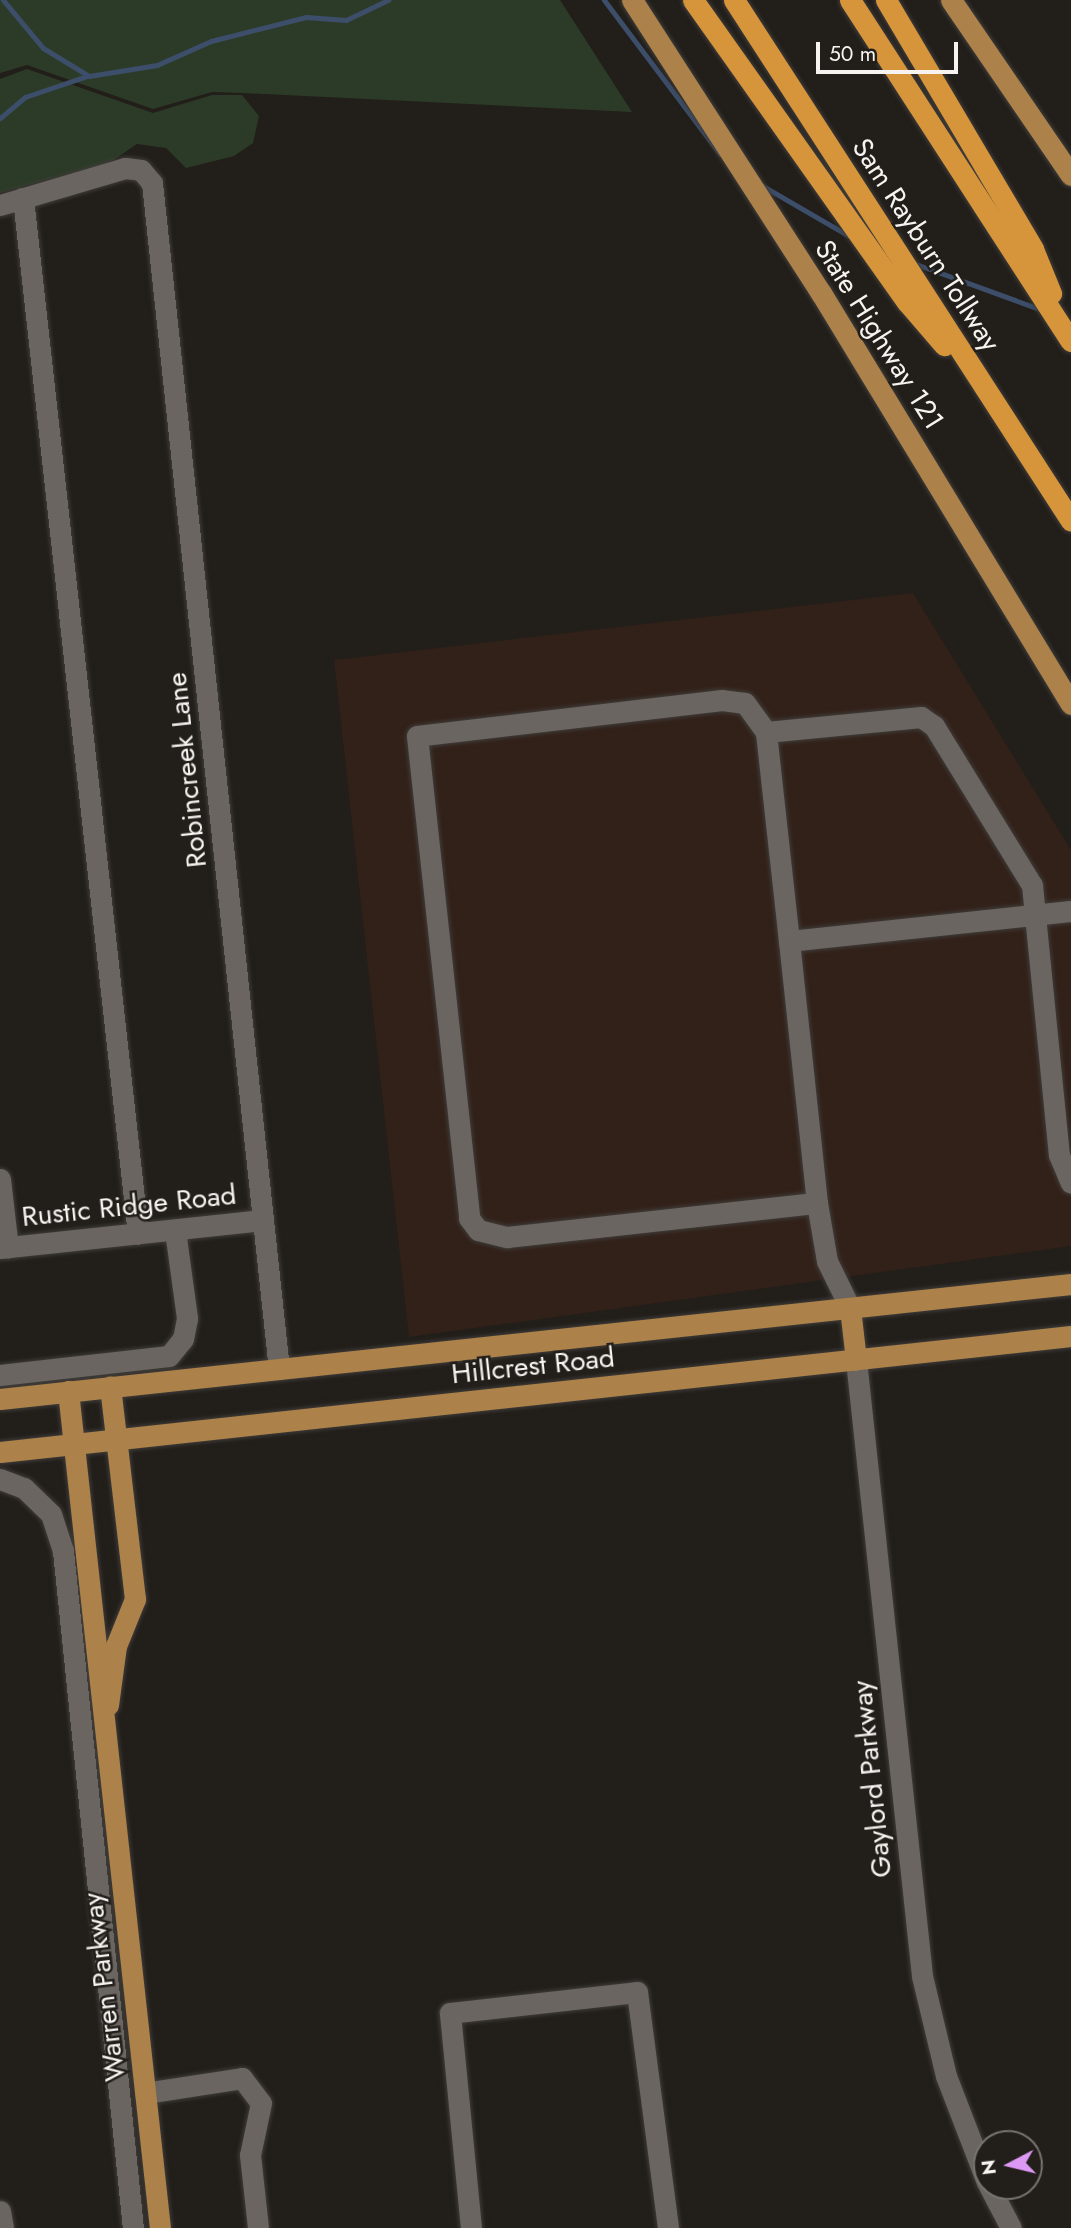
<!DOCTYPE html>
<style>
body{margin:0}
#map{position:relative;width:1071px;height:2228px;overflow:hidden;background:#221e1a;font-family:Jost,sans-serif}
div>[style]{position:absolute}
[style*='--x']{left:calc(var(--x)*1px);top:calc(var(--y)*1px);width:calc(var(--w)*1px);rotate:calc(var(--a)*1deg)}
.commercial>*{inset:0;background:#322119}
.green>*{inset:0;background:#2c3b27}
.stream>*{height:5px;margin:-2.5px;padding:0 2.5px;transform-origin:2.5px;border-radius:2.5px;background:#3c4e6a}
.roads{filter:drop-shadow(0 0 2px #3f3c39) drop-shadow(0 0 2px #3f3c39)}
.minor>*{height:21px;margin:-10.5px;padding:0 10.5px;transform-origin:10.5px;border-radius:10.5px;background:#6b6561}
.major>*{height:21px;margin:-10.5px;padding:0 10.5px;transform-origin:10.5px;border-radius:10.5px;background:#ac824a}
.highway>*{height:21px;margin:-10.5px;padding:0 10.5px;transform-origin:10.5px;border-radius:10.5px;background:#d7953b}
span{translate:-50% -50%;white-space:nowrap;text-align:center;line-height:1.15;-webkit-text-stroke:5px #221e1a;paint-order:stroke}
.street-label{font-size:28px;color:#f6f3f0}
.north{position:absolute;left:973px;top:2130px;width:70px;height:70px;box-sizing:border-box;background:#221e1a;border:2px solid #777370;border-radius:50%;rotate:263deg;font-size:19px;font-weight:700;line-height:28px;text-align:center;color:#f6f3f0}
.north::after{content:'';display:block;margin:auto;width:24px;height:32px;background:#dc99f4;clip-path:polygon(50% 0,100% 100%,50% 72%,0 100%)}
.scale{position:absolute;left:816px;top:42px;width:142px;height:32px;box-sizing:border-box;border:4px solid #f6f3f0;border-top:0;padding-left:9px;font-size:21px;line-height:24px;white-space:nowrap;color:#f6f3f0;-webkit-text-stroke:5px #221e1a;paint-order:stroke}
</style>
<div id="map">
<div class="commercial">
<div style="clip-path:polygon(913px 593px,1071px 850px,1071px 1246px,409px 1337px,334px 660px)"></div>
</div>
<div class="green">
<div style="clip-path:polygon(0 0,560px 0,632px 112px,243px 93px,212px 92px,153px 109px,27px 65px,0 73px)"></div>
<div style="clip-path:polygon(27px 69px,153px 113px,212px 95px,242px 95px,259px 116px,253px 143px,234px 156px,186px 168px,166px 148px,137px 144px,109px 163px,0 193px,0 79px)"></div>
</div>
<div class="stream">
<div style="--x:3;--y:0;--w:62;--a:50.2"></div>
<div style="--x:43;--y:48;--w:54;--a:31.3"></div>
<div style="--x:89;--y:76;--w:69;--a:-9.2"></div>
<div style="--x:157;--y:65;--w:59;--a:-24"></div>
<div style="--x:211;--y:41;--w:98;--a:-14.2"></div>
<div style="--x:306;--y:17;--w:40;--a:4.3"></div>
<div style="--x:346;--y:20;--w:47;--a:-25.5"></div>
<div style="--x:604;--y:0;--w:193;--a:53"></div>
<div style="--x:0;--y:118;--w:33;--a:-40"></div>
<div style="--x:25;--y:97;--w:65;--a:-18.7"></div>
<div style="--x:761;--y:185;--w:102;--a:30.1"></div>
<div style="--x:913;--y:263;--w:137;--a:20"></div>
</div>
<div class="roads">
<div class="minor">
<div style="--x:23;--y:198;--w:1042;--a:83.67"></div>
<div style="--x:0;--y:205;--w:130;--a:-16.5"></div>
<div style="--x:125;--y:168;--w:16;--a:7"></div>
<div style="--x:141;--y:170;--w:17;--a:50"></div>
<div style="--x:152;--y:183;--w:1193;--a:83.89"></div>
<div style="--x:766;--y:732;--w:36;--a:-126"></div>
<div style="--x:745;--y:703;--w:23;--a:-173"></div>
<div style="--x:722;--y:700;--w:307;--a:173.3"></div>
<div style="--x:417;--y:736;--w:485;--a:83.8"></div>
<div style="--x:469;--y:1218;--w:15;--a:53"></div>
<div style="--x:478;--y:1230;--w:30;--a:14"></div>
<div style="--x:507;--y:1237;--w:312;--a:-6.3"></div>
<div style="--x:789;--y:941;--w:210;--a:-96.3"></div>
<div style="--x:766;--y:732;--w:156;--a:-5.5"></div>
<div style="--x:921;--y:717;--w:16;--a:35"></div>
<div style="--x:934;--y:726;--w:187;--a:58.4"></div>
<div style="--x:1032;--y:885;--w:271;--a:84.3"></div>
<div style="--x:1059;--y:1155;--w:30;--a:67"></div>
<div style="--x:0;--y:1179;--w:69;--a:83.4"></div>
<div style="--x:0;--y:1248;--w:264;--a:-6.1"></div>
<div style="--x:850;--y:1308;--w:52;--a:-116.1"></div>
<div style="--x:827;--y:1261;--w:59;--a:-99.8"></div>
<div style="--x:817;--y:1203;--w:263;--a:-96.1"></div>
<div style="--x:789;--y:941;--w:284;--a:-6.1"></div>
<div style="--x:856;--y:1360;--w:620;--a:83.88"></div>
<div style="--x:922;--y:1976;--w:103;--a:76.5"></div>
<div style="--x:946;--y:2076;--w:114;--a:68.9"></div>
<div style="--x:0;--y:1375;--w:170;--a:-6.4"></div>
<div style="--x:169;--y:1356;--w:22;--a:-51"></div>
<div style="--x:183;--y:1339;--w:21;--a:-79"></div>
<div style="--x:187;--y:1318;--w:89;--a:-97.8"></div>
<div style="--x:0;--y:1479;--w:26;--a:21"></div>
<div style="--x:24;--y:1488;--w:37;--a:44"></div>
<div style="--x:51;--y:1514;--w:39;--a:72"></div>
<div style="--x:63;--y:1551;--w:681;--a:84.1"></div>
<div style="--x:145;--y:2093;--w:98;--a:-8.8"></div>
<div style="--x:242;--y:2078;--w:31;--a:53"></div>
<div style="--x:261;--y:2103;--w:53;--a:101.9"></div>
<div style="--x:250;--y:2155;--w:73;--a:83.7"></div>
<div style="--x:989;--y:2186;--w:47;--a:62.4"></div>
<div style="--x:0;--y:2211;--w:17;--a:80"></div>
<div style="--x:471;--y:2228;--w:216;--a:-95.6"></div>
<div style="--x:450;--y:2013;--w:188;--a:-6.4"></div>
<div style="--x:637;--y:1992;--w:238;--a:82.5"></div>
</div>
<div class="major">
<div style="--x:632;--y:0;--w:349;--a:57.2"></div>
<div style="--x:821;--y:293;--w:481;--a:58.7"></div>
<div style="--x:951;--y:0;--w:212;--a:55.6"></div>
<div style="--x:850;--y:1308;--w:52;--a:83.4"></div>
<div style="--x:68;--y:1391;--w:842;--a:83.73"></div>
<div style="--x:0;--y:1399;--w:1077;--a:-6.13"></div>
<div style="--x:0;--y:1452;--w:1077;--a:-6.18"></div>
<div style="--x:108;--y:1705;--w:60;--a:-82.3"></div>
<div style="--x:116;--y:1646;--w:51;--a:-68"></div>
<div style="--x:135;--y:1599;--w:214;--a:-96.7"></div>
</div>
<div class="highway">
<div style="--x:693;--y:0;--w:370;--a:54.7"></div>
<div style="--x:907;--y:302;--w:57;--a:49.3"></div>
<div style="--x:734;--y:0;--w:620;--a:57.1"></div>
<div style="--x:850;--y:0;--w:406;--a:57.1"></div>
<div style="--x:886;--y:0;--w:289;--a:59.4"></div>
<div style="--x:1033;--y:249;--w:48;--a:67.8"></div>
</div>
</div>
<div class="street-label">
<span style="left:926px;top:245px;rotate:57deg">Sam Rayburn Tollway</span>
<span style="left:879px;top:335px;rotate:58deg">State Highway 121</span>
<span style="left:187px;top:770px;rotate:-96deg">Robincreek Lane</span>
<span style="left:129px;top:1206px;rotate:-6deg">Rustic Ridge Road</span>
<span style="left:533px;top:1366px;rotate:-6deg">Hillcrest Road</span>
<span style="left:872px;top:1779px;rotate:-96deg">Gaylord Parkway</span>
<span style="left:104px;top:1987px;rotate:-97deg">Warren Parkway</span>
</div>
<div class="north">N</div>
<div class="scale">50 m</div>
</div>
